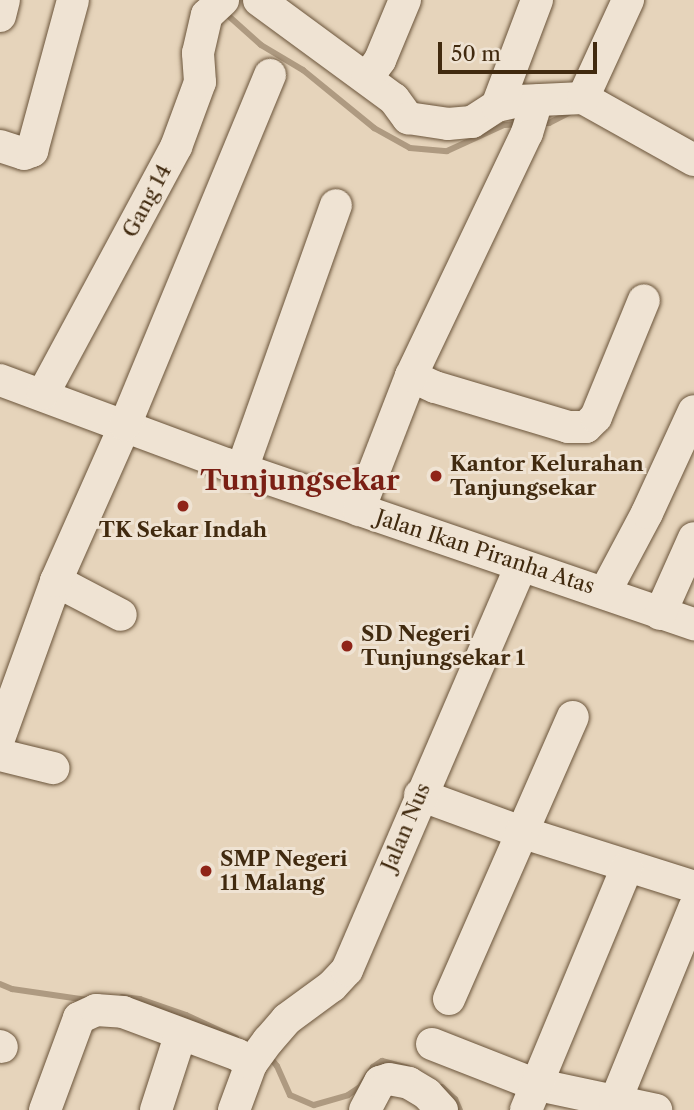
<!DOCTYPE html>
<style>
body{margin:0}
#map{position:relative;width:694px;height:1110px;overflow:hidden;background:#e6d4bb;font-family:"Libre Caslon Text",serif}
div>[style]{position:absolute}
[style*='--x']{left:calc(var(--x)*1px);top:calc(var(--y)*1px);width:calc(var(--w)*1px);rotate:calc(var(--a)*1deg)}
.stream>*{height:6px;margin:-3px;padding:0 3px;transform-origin:3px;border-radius:3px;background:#ae9a81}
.roads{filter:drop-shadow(0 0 2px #6a543a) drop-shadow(0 0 2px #6a543a)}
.minor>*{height:32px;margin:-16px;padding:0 16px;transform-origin:16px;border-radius:16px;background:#efe3d3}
.dots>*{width:19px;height:19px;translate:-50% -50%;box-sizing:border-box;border:4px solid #efe3d3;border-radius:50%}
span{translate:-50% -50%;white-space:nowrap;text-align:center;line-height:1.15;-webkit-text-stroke:6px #efe3d3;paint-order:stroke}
.street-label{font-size:21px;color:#412a0f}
.poi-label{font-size:21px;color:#412a0f;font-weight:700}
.left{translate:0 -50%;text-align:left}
.district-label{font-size:28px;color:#7a1f14;font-weight:700}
.scale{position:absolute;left:438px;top:42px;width:159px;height:32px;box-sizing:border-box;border:4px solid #412a0f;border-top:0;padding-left:9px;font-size:21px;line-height:24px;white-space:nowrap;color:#412a0f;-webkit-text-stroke:5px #efe3d3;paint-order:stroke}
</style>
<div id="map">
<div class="stream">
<div style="--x:223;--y:11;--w:51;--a:41.8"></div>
<div style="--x:261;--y:45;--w:49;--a:30.8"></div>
<div style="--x:303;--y:70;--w:92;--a:39.2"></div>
<div style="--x:374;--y:128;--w:41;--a:29.1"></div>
<div style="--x:410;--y:148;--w:37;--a:5"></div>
<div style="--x:447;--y:151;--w:63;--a:-24.5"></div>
<div style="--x:504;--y:125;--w:17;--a:-3"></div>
<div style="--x:539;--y:123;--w:10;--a:0"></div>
<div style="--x:549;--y:123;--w:25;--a:-27"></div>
<div style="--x:0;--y:984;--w:13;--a:23"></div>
<div style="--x:12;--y:989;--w:76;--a:8.3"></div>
<div style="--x:122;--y:997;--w:18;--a:6"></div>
<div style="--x:140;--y:999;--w:49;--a:19.2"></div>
<div style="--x:186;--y:1015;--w:55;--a:24.7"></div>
<div style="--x:268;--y:1055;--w:14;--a:51"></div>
<div style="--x:277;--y:1066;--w:32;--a:66"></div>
<div style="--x:290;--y:1095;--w:26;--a:23"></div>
<div style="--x:314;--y:1105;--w:35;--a:-16"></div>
<div style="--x:348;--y:1095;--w:14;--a:-34"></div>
<div style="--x:360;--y:1087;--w:24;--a:-57"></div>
<div style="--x:373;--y:1067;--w:11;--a:-34"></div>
<div style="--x:382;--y:1061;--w:27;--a:15"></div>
<div style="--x:442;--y:1087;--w:18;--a:43"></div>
<div style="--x:455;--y:1099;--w:12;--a:66"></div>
</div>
<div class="roads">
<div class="minor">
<div style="--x:259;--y:0;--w:167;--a:36.3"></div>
<div style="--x:394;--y:99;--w:24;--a:54"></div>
<div style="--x:408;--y:118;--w:40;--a:8.5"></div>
<div style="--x:448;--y:124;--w:24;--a:-5"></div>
<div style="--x:472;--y:122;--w:30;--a:-33"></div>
<div style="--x:497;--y:106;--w:22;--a:-13"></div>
<div style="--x:518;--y:101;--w:65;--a:-2.6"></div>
<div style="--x:583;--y:98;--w:127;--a:29.2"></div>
<div style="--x:0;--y:16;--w:16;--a:-76"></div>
<div style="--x:367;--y:78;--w:22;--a:-54"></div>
<div style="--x:380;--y:60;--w:65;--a:-67.4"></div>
<div style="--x:583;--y:98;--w:108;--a:-65.3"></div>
<div style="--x:497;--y:106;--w:113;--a:-69.3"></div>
<div style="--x:0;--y:146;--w:25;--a:18"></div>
<div style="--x:24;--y:154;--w:9;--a:-21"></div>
<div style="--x:32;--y:151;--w:156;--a:-74.8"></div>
<div style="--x:411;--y:376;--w:26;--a:25"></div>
<div style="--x:435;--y:387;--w:139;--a:16.7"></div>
<div style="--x:568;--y:427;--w:18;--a:0"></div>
<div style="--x:586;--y:427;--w:14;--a:-45"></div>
<div style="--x:596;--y:417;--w:126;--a:-67.7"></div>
<div style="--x:0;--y:380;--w:241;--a:20.4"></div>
<div style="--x:226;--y:464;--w:495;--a:18.9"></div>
<div style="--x:43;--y:394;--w:281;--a:-61.7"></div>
<div style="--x:176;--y:147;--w:69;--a:-69.7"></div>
<div style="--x:200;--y:82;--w:29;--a:-94"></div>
<div style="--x:198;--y:53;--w:39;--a:-77"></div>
<div style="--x:207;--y:15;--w:22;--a:-43"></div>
<div style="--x:242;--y:469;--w:280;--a:-70.4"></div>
<div style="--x:359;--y:510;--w:144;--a:-68.8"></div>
<div style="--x:411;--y:376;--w:269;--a:-64.5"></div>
<div style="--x:527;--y:133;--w:34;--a:-73"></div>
<div style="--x:56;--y:581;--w:73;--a:27.6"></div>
<div style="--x:605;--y:592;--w:89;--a:-62"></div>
<div style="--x:647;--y:513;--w:112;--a:-65.3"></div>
<div style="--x:660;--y:614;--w:83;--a:-65.9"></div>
<div style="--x:0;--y:736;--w:165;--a:-70.1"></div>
<div style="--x:56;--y:581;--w:171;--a:-66.1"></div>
<div style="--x:125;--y:425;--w:379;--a:-67.5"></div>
<div style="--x:0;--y:755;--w:55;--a:13.8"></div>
<div style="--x:420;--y:795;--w:108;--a:20.1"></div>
<div style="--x:521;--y:832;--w:182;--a:17.6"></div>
<div style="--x:449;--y:999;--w:308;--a:-66.3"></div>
<div style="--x:432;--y:1044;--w:110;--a:21.4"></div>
<div style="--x:534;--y:1084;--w:125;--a:12"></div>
<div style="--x:0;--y:1046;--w:2;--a:27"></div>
<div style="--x:615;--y:1102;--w:209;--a:-67.8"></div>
<div style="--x:45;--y:1110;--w:98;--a:-69.7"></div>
<div style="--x:79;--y:1018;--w:19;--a:-25"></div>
<div style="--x:96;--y:1010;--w:27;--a:4"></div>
<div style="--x:123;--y:1012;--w:123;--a:20.5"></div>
<div style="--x:238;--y:1055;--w:16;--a:35"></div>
<div style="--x:156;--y:1110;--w:78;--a:-72"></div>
<div style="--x:234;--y:1110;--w:49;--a:-69.7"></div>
<div style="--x:251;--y:1064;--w:29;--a:-54"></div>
<div style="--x:268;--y:1041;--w:29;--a:-49"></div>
<div style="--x:287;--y:1019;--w:56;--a:-36.3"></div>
<div style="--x:332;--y:986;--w:22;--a:-47"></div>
<div style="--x:347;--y:970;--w:440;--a:-66.7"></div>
<div style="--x:365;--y:1110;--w:32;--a:-62"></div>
<div style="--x:380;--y:1082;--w:9;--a:-18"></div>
<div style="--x:389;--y:1079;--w:20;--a:11"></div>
<div style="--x:409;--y:1083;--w:21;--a:31"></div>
<div style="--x:427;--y:1094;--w:22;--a:47"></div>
<div style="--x:526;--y:1110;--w:263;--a:-67.4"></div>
</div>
</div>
<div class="dots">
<div style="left:436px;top:476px;background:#8f2418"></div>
<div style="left:183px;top:506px;background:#8f2418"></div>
<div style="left:347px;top:646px;background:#8f2418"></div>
<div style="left:206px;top:871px;background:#8f2418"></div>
</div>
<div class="street-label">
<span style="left:147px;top:201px;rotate:-62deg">Gang 14</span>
<span style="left:485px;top:552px;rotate:18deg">Jalan Ikan Piranha Atas</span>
<span style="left:406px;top:827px;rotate:-67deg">Jalan Nus</span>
</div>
<div class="poi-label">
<span class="left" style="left:450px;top:476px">Kantor Kelurahan<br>Tanjungsekar</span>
<span style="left:183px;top:530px">TK Sekar Indah</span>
<span class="left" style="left:361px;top:646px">SD Negeri<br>Tunjungsekar 1</span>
<span class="left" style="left:220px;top:871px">SMP Negeri<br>11 Malang</span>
</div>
<div class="district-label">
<span style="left:300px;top:480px">Tunjungsekar</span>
</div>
<div class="scale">50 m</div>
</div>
